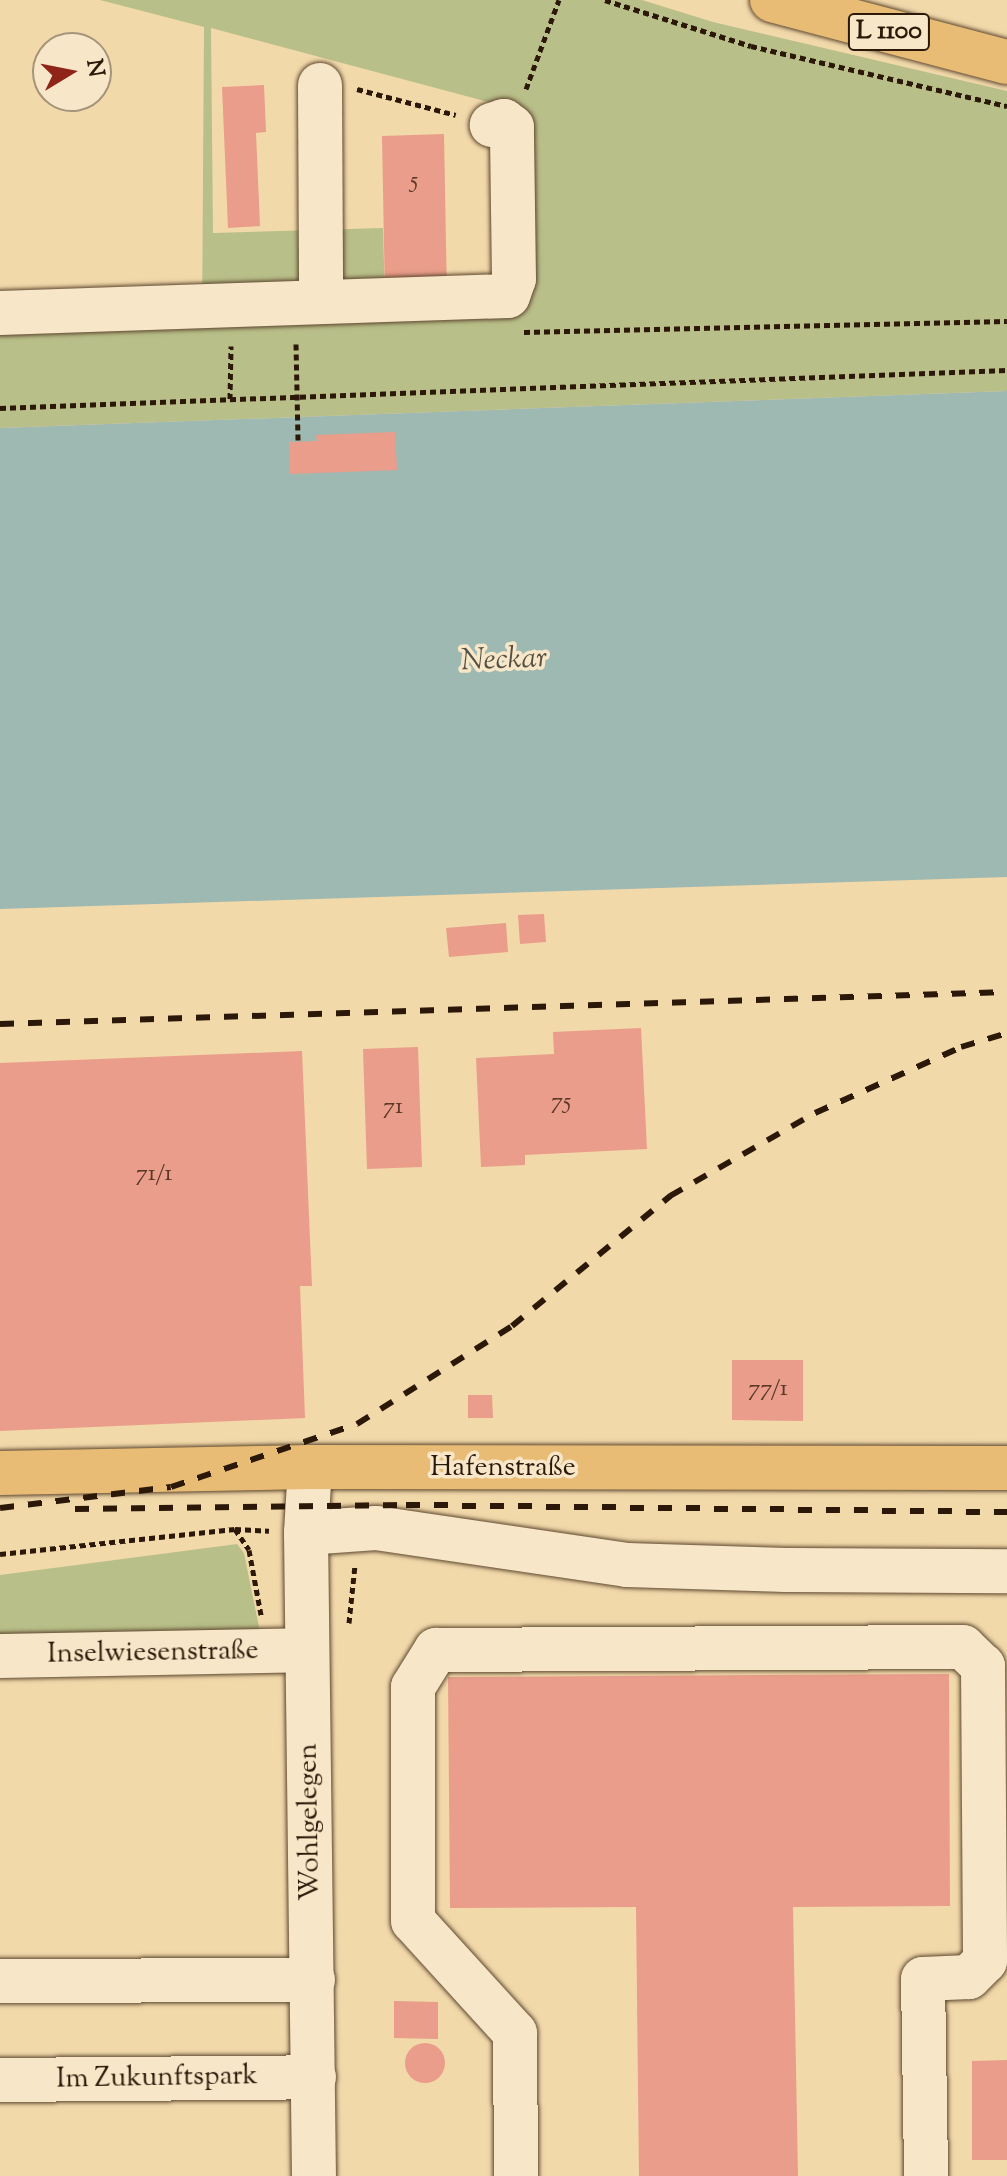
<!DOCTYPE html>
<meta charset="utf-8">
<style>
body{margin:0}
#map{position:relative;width:1007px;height:2176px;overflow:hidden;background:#f2d9aa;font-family:"Sorts Mill Goudy",serif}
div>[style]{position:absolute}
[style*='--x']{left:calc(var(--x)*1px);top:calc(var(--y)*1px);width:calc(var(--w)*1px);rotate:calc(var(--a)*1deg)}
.green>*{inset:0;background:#b9bf89}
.water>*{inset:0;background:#9eb8b2}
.building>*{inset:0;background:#e99d8a}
.round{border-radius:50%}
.path>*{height:5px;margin-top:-2.5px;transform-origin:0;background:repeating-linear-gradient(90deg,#2c1808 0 6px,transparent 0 10px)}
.roads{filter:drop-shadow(0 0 2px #5e4830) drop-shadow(0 0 2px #5e4830)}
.minor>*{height:44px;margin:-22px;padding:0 22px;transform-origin:22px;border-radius:22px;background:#f7e6c8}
.major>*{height:44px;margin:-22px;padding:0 22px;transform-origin:22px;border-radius:22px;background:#e9bc75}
.rail>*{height:6px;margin-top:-3px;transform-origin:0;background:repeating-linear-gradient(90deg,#2c1808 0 14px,transparent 0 28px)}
.path-bridge>*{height:5px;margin-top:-2.5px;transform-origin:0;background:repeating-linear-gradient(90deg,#2c1808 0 6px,transparent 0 10px)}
span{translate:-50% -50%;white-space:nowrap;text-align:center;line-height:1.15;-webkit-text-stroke:7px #f7e6c8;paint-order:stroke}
.number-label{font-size:24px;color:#5b3928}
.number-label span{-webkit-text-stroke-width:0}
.shield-label span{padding:2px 6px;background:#f7e6c8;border:2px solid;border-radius:6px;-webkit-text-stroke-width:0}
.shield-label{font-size:26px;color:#2c1808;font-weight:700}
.street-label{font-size:28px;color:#2c1808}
.water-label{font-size:30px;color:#545044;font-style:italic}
.north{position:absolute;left:32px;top:32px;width:80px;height:80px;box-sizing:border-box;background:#f7e6c8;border:2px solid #a6947b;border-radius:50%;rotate:80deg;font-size:22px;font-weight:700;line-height:32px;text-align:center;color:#2c1808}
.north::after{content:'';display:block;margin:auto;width:28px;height:36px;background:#8f2418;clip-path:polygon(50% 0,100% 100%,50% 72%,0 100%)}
</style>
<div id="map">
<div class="green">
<div style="clip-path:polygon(evenodd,100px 0,642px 0,713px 22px,1007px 91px,1007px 391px,0 428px,0 331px,202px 326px,204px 27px,100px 0,211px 28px,492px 103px,499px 275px,446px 276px,385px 298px,383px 228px,213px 233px,211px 28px)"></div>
<div style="clip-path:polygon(237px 1544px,244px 1553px,261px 1637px,0 1640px,0 1575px)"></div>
</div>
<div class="water">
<div style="clip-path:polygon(1007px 391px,1007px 877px,0 909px,0 428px)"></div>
</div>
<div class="building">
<div style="clip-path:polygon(264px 85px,266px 132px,256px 133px,260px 226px,228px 228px,222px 87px)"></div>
<div style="clip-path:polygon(444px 134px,447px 297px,385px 298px,382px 136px)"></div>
<div style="clip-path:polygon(395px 432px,397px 470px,290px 474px,289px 442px,317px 441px,316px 435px)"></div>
<div style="clip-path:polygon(544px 914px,546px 942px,520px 944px,518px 915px)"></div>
<div style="clip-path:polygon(506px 923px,508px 952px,449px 957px,446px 928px)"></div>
<div style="clip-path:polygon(641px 1028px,647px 1149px,525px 1155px,525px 1165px,481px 1167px,476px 1058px,554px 1054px,553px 1032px)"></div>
<div style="clip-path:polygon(418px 1047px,422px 1167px,367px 1169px,363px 1049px)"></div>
<div style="clip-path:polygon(302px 1051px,312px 1286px,300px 1286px,305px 1418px,0 1431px,0 1063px)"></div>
<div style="clip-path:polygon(732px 1360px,803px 1360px,803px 1421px,732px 1420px)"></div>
<div style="clip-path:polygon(468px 1395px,492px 1395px,493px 1418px,468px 1418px)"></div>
<div style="clip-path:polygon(949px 1674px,950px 1906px,793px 1907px,798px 2176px,639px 2176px,636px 1907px,450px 1908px,448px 1677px)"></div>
<div style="clip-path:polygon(394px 2001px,438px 2002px,438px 2039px,394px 2038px)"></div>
<div class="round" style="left:405px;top:2043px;width:40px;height:40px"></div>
<div style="clip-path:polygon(1007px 2060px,1007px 2160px,972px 2160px,972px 2061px)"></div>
</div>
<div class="path">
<div style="--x:605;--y:0;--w:153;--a:17.5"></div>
<div style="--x:751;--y:46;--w:263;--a:13.2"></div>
<div style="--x:357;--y:89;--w:102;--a:14.7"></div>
<div style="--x:526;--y:89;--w:95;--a:-69.7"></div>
<div style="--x:524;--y:332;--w:483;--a:-1.3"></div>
<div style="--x:230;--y:399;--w:53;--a:-88.9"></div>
<div style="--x:0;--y:408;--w:1008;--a:-2.16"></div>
<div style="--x:235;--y:1529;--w:25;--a:56"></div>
<div style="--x:249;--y:1550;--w:66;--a:79.5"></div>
<div style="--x:0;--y:1554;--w:236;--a:-6.1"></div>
<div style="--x:235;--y:1529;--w:34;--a:3"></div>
<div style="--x:349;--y:1623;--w:58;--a:-84.1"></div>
</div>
<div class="roads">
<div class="minor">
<div style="--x:320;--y:85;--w:217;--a:89.7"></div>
<div style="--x:0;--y:313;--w:508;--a:-1.92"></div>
<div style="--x:508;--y:296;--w:18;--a:-71"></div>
<div style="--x:514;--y:279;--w:152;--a:-90.8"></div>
<div style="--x:512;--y:127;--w:10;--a:-143"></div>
<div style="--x:504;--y:121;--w:13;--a:162"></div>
<div style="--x:310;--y:1467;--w:66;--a:93.5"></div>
<div style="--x:306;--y:1533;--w:643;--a:89.29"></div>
<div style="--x:306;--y:1533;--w:70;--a:-4.1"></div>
<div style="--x:376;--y:1528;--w:254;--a:8.4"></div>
<div style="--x:627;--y:1565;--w:159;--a:1.8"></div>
<div style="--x:786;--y:1570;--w:221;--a:0.3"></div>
<div style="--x:0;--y:1656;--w:307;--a:-1.1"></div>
<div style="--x:0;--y:1981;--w:313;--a:-0.2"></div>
<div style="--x:0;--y:2080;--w:314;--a:-0.5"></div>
<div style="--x:516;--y:2176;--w:143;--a:-90.4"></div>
<div style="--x:515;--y:2033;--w:151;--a:-132.3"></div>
<div style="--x:413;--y:1921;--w:234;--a:-90"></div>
<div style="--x:413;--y:1687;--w:44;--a:-58.1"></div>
<div style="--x:436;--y:1650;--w:527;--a:-0.33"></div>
<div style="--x:963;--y:1647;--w:28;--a:44"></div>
<div style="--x:983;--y:1666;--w:295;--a:89.6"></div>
<div style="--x:985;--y:1961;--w:23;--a:135"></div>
<div style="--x:969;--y:1977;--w:46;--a:177.5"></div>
<div style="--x:923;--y:1979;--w:197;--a:89.1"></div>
</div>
<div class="major">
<div style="--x:772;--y:0;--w:243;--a:14.8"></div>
<div style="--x:0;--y:1473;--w:310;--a:-1.1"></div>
<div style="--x:310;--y:1467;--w:697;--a:0.08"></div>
</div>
</div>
<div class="rail">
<div style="--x:0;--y:1024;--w:1008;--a:-1.82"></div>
<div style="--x:0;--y:1508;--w:172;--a:-7"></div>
<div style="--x:171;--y:1487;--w:196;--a:-18.7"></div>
<div style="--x:357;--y:1424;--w:183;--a:-32.3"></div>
<div style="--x:512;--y:1326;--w:205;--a:-39.4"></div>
<div style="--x:670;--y:1196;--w:167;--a:-29.8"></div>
<div style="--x:815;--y:1113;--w:160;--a:-24.3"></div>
<div style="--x:961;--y:1047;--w:48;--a:-16.9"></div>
<div style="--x:75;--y:1509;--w:331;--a:-0.7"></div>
<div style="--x:406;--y:1505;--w:601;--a:0.67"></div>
</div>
<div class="path-bridge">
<div style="--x:296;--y:344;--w:97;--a:88.8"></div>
</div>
<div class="number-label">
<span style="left:414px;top:182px">5</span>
<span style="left:561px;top:1103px">75</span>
<span style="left:393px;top:1108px">71</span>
<span style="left:154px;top:1175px">71/1</span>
<span style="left:768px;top:1390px">77/1</span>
</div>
<div class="shield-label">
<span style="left:889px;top:32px">L 1100</span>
</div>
<div class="street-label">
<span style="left:503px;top:1468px">Hafenstraße</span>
<span style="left:153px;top:1653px;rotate:-1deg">Inselwiesenstraße</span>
<span style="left:310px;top:1822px;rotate:-91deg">Wohlgelegen</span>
<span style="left:157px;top:2078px;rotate:-1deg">Im Zukunftspark</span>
</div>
<div class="water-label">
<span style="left:504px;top:661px;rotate:-2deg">Neckar</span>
</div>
<div class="north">N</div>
</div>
